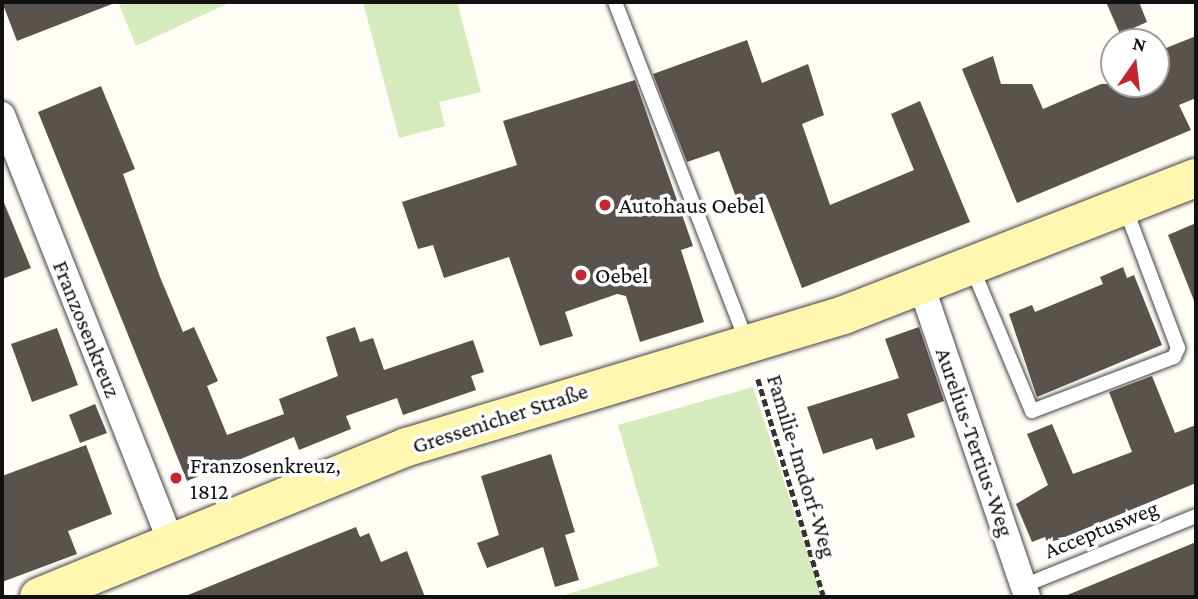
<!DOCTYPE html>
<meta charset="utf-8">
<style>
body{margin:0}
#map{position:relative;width:1198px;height:599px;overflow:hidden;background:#fffdf5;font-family:"Crimson Pro",serif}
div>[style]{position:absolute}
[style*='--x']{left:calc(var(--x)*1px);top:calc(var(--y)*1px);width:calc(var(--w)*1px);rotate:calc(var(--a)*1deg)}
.green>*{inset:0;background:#d5ebbd}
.building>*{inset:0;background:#5a524d}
.path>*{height:4.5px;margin-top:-2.25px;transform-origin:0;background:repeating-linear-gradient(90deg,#333 0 7px,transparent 0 10.5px)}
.roads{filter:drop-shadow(0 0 2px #444) drop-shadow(0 0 2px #444)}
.lane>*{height:14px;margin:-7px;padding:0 7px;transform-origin:7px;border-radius:7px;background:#fff}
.street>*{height:26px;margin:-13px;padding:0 13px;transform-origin:13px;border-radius:13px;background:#fff}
.secondary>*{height:38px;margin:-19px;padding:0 19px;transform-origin:19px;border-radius:19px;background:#fff6b0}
.dots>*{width:19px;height:19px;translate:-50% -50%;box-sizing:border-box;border:4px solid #fff;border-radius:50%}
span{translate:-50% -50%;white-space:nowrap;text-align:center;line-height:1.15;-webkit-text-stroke:7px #fff;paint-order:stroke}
.poi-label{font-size:23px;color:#111}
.left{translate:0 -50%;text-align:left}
.street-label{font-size:23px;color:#111}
.frame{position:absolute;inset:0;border:4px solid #111;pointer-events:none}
.north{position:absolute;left:1100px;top:28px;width:70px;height:70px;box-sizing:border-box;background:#fff;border:2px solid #a0a0a0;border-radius:50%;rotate:14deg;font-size:19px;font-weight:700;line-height:28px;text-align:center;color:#111}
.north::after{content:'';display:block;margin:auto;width:24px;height:32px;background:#c4262e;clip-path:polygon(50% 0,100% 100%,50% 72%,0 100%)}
</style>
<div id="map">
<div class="green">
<div style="clip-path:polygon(118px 2px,231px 2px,136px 46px)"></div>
<div style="clip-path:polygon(363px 2px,457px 2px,481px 92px,439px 102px,445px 126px,399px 138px)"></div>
<div style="clip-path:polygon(753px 387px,822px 597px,558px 597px,659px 566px,618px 425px)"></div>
</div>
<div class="building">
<div style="clip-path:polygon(2px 2px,112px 2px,112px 4px,17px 41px)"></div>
<div style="clip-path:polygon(1106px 2px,1139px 2px,1147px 22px,1120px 34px)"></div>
<div style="clip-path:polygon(1196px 36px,1196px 98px,1179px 105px,1191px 130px,1017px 203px,962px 69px,993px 56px,1001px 84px,1032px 84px,1043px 109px,1101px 84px,1156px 84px,1156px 52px)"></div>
<div style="clip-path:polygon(747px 40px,762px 83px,808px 64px,824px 115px,802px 124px,830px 205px,914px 170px,891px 114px,920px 101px,970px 222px,802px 288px,767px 198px,740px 208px,719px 151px,687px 162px,653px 74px)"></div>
<div style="clip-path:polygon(635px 80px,693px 246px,681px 250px,704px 322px,640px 342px,626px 296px,617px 294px,565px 312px,573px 336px,540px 346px,509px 257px,444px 278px,433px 245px,418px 249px,402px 202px,517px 165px,503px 121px)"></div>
<div style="clip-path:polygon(101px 86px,135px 169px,123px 174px,160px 277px,183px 332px,194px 327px,218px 381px,207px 386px,227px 435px,284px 414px,279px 399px,338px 376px,326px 337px,355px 327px,360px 342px,373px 338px,384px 370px,473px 340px,484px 372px,471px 376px,476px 390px,403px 415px,397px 398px,346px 416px,351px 429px,299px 450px,294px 437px,187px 481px,38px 112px)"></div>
<div style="clip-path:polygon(2px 198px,31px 268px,2px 279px)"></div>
<div style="clip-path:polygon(1196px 223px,1196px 303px,1195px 303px,1168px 235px)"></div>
<div style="clip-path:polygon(1123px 267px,1127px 278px,1134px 275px,1162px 345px,1037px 397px,1009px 314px,1032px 305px,1035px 312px,1103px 284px,1100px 277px)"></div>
<div style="clip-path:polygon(919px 327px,944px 401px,907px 414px,915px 437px,876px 450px,872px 438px,823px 454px,807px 407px,899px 378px,885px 339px)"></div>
<div style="clip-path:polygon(57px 328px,78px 385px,32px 402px,11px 344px)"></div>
<div style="clip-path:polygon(1152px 376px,1175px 433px,1196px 425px,1196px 483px,1048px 544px,1045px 537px,1032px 542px,1016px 504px,1048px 485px,1027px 434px,1052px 424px,1073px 474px,1132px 452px,1109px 392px)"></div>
<div style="clip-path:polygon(95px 404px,107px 433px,80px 443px,69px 415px)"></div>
<div style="clip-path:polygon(86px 445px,112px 514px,68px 531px,77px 554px,2px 582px,2px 476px)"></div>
<div style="clip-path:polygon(551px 454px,575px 532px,565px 535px,579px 580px,555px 587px,543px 547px,487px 568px,477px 543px,499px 535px,481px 476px)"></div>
<div style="clip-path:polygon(356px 527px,360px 537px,369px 533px,381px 562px,407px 551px,425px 597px,183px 597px)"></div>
<div style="clip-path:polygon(1196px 542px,1196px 597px,1065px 597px,1065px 596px)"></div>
</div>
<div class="path">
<div style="--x:758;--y:379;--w:228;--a:73.2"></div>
</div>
<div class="roads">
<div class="lane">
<div style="--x:615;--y:2;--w:366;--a:68.8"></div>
<div style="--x:973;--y:270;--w:153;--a:67.3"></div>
<div style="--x:1032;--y:411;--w:152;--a:-20.8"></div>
<div style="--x:1174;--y:357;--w:10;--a:-66"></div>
<div style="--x:1178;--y:348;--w:150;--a:-110.7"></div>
<div style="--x:1023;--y:586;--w:187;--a:-22"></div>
</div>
<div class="street">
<div style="--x:2;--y:115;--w:459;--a:68.4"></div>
<div style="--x:922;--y:288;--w:326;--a:71.2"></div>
</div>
<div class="secondary">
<div style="--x:39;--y:597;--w:397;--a:-22.2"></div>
<div style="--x:407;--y:447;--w:457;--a:-16.8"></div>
<div style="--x:844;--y:315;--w:378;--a:-21.3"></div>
</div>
</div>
<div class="dots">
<div style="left:605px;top:205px;background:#c4262e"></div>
<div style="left:581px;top:275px;background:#c4262e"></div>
<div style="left:176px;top:478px;background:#c4262e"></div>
</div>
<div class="poi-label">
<span class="left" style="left:619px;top:205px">Autohaus Oebel</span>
<span class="left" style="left:595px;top:275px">Oebel</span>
<span class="left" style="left:190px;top:478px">Franzosenkreuz,<br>1812</span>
</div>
<div class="street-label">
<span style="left:87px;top:329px;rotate:68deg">Franzosenkreuz</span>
<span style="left:500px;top:418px;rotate:-18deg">Gressenicher Straße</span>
<span style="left:975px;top:442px;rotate:71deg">Aurelius-Tertius-Weg</span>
<span style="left:802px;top:466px;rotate:73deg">Familie-Imdorf-Weg</span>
<span style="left:1101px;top:529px;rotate:-22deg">Acceptusweg</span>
</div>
<div class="frame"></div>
<div class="north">N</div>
</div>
